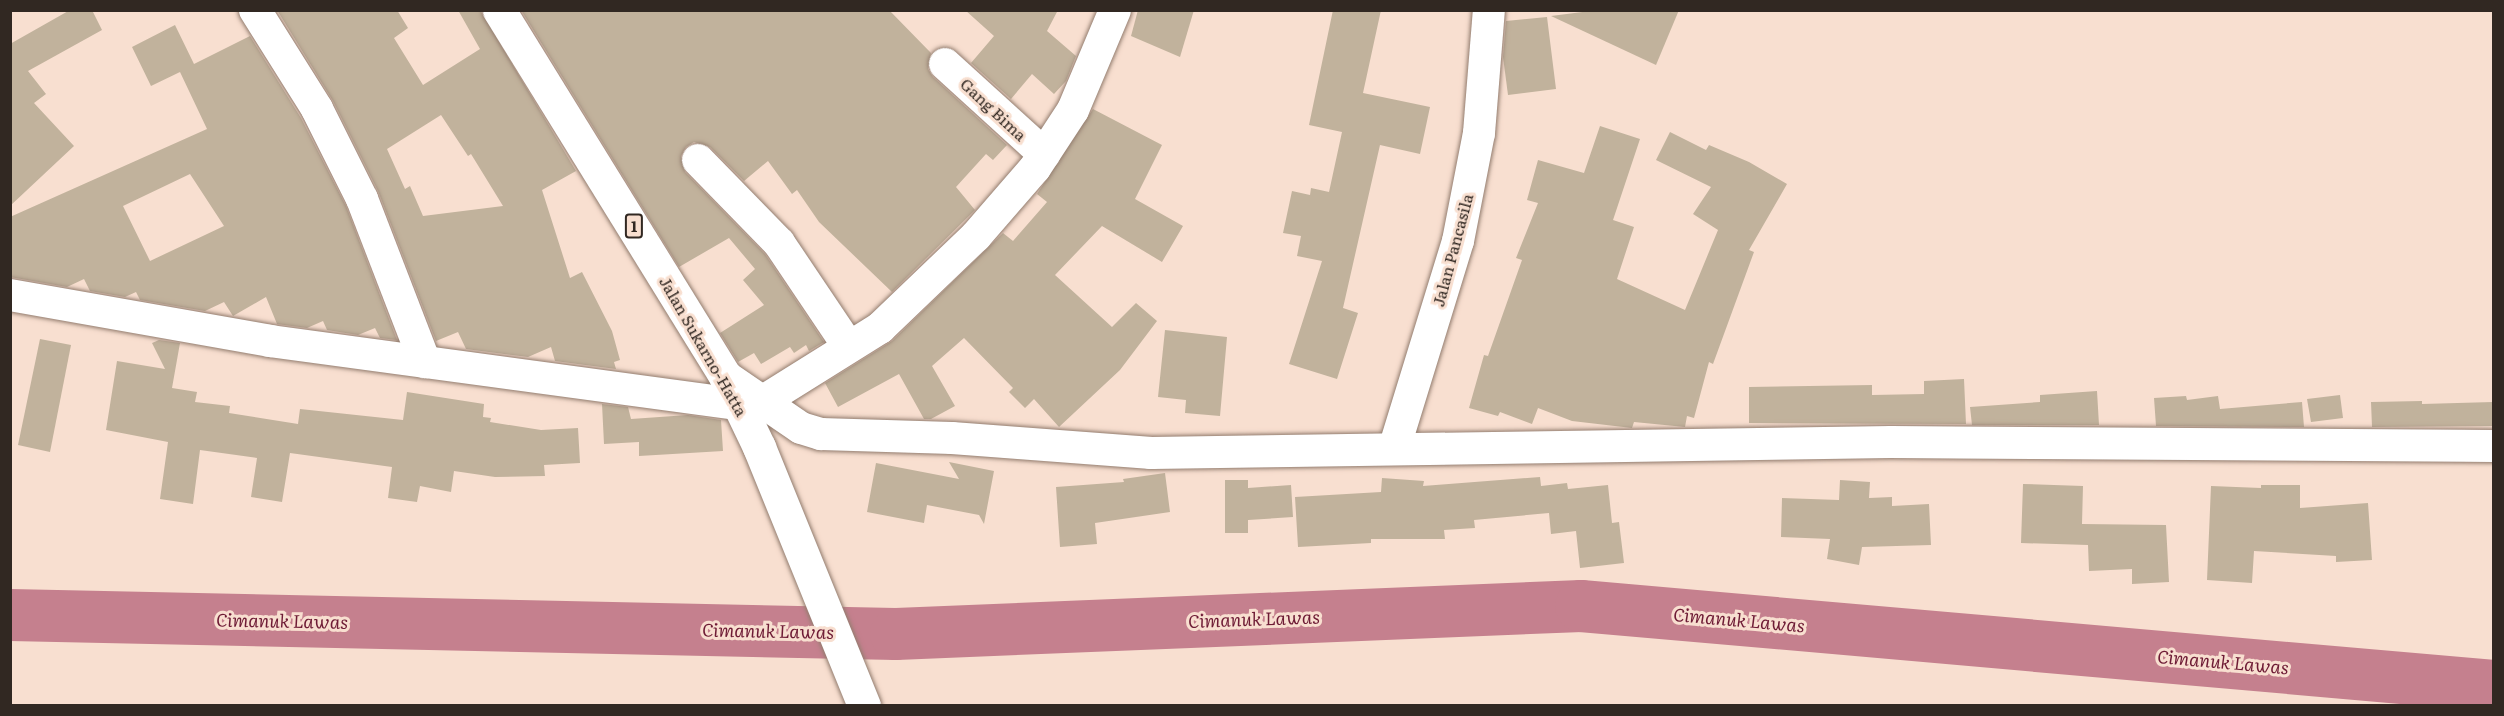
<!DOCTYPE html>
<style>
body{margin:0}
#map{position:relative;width:2504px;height:716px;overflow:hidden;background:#f8dfd0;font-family:Literata,serif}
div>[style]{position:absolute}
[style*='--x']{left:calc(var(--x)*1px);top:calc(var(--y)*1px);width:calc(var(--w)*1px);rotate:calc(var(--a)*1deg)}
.river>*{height:52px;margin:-26px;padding:0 26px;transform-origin:26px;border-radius:26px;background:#c5808e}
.building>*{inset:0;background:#c1b29c}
.roads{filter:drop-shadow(0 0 2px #927c6e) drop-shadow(0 0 2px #927c6e)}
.minor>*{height:32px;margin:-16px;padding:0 16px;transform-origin:16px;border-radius:16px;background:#fff}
.trunk>*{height:33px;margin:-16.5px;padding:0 16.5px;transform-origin:16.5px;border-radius:16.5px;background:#fff}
span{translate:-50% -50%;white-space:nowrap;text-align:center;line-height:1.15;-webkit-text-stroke:6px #f8dfd0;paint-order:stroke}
.shield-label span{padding:2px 4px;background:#f8dfd0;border:2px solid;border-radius:4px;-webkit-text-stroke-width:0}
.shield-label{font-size:15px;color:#312822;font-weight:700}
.street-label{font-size:16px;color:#312822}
.water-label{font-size:18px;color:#6e1b35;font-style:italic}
.frame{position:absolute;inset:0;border:12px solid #312822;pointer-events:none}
</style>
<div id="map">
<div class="river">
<div style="--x:10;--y:615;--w:886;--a:1.23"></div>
<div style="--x:896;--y:634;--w:686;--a:-2.34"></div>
<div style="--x:1581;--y:606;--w:916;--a:5.01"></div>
</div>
<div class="building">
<div style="clip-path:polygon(70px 10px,92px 10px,102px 30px,28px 71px,46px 94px,34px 103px,74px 146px,10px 206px,10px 44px)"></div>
<div style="clip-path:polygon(evenodd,277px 10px,397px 10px,408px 28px,394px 38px,423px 85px,480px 49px,458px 10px,480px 10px,576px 171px,542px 190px,570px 278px,582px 272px,612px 331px,620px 360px,614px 362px,616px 369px,555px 361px,551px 347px,528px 357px,466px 349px,458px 332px,436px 341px,378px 191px,333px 101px,277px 10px,441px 115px,468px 156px,471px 154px,503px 206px,423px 216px,410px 186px,405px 189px,387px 149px,441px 115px)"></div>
<div style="clip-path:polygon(521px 10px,889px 10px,931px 53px,928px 69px,933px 77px,1007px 145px,993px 160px,986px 154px,956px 187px,975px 210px,892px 292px,819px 222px,797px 190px,792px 194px,768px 161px,744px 181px,710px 147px,694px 142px,686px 147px,681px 156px,685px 172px,765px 254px,824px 342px,809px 351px,806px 345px,794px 353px,790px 347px,761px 364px,754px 353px,738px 362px,720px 333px,764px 305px,743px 280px,755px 269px,729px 238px,679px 267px)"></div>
<div style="clip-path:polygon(965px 10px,1058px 10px,1047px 31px,1076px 56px,1066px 81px,1054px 94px,1032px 74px,1011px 99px,971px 63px,994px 36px)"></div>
<div style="clip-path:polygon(1138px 10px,1194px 10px,1180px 57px,1131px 36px)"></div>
<div style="clip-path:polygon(1333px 10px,1381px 10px,1363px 93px,1430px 107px,1420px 154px,1380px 145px,1343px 308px,1358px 313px,1337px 379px,1289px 364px,1322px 261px,1297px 256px,1301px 236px,1283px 233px,1292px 191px,1310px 195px,1311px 188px,1329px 192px,1342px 132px,1309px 125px)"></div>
<div style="clip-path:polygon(1598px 10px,1679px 10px,1656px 65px,1551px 16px)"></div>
<div style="clip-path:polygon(1547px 17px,1556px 89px,1508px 95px,1503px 57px,1506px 21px)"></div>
<div style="clip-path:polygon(evenodd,175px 25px,194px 64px,250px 36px,301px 118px,346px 206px,397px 340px,380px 338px,375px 328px,358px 335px,327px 330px,323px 321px,307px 328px,277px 324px,266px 297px,233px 316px,224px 302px,205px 311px,140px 300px,136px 292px,125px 297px,90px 291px,84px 279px,67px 287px,10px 277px,10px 217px,207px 129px,180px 72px,151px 86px,132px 47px,175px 25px,190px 174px,224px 226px,150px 261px,123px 206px,190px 174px)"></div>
<div style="clip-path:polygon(1093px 109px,1162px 145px,1135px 199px,1183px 226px,1162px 262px,1102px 226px,1055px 275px,1112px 327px,1136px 303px,1157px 321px,1120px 370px,1059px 427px,1034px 399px,1025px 408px,1009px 392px,1013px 388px,964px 338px,932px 366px,955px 406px,931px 419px,924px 419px,899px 374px,838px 407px,825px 383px,892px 341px,1003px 233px,1013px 241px,1047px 202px,1037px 194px)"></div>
<div style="clip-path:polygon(1600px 126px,1640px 139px,1613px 220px,1634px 227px,1617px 279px,1685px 310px,1718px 230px,1693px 214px,1711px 187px,1656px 160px,1670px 132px,1706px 150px,1709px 145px,1749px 162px,1787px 184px,1749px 250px,1754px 252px,1713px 364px,1709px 362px,1694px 418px,1687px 416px,1685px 427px,1634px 422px,1632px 428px,1572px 421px,1538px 408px,1532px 424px,1500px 412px,1498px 416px,1469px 408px,1484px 355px,1488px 356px,1522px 260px,1516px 258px,1538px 203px,1527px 200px,1538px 160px,1584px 173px)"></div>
<div style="clip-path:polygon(1165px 330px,1227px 337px,1220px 416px,1185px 413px,1186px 400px,1158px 397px)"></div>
<div style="clip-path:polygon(40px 339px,71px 345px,50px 452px,18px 445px)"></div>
<div style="clip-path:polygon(159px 340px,180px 343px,172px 388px,197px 392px,195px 402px,230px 406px,229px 413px,298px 424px,300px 409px,403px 420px,407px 392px,484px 404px,483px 417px,491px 418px,490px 422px,541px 430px,578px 428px,580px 463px,544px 465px,545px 476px,495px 477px,454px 471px,451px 492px,420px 486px,417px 502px,388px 498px,392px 467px,290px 453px,282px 502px,251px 497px,257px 458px,200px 450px,193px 504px,160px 499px,168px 442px,106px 430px,117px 361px,165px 369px,152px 343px)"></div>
<div style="clip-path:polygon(1964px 379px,1966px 424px,1749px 423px,1749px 387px,1872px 385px,1872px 395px,1924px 394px,1924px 381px)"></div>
<div style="clip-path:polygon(2097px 391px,2099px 425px,1972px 425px,1970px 407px,2040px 402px,2040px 395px)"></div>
<div style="clip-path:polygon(2340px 395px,2343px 418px,2311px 422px,2307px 399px)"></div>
<div style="clip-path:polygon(2186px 396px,2187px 400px,2218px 396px,2220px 409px,2302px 402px,2304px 427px,2156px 426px,2154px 398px)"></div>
<div style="clip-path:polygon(2422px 401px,2422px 404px,2493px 402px,2493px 426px,2372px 427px,2371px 402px)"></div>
<div style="clip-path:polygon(602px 404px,628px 407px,631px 419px,688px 415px,721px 420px,723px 451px,639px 456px,639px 442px,604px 444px)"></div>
<div style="clip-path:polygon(949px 462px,994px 471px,984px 524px,979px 515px,927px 505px,924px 523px,867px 512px,876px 463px,959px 479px)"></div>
<div style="clip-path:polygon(1165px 473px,1170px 512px,1095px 523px,1097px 544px,1060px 547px,1056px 487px,1124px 482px,1123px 479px)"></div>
<div style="clip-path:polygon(1540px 477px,1541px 486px,1567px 483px,1568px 489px,1608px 485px,1612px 523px,1619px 522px,1624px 563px,1580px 568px,1576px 531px,1551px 534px,1549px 513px,1474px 520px,1475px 528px,1444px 530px,1445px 539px,1371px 539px,1371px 543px,1298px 547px,1295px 497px,1381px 492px,1382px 478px,1424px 481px,1423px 486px)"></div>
<div style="clip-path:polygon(1225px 480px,1248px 480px,1248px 488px,1291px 485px,1293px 517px,1248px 520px,1248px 533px,1225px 533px)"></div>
<div style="clip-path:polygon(1840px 480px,1870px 482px,1869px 498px,1892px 497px,1892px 506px,1929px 504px,1931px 545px,1862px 547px,1859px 565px,1827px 559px,1830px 539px,1781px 537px,1782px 498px,1839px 500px)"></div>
<div style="clip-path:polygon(2023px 484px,2083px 486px,2082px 524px,2166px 525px,2169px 582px,2132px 584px,2132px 569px,2089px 571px,2088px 545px,2021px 543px)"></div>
<div style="clip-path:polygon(2261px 485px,2300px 485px,2300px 508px,2368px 503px,2372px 560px,2336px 562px,2336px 556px,2254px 551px,2252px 583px,2207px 580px,2211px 486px,2261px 488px)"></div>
</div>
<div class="roads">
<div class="minor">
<div style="--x:255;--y:10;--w:117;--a:57.9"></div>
<div style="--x:317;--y:109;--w:101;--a:63.4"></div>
<div style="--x:362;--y:199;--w:175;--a:68.9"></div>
<div style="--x:945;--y:64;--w:134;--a:42.3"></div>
<div style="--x:698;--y:160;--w:116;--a:45.7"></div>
<div style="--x:779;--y:243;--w:125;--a:56.1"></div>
<div style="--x:10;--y:295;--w:264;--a:10"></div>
<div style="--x:270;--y:341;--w:473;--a:7.7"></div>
<div style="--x:725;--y:376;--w:92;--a:34.4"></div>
<div style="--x:801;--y:428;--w:21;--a:17"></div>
<div style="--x:821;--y:434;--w:131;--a:1.7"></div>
<div style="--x:952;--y:438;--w:200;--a:4.3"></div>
<div style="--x:1151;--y:453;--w:740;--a:-0.85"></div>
<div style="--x:1891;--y:442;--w:603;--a:0.38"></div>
<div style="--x:760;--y:403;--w:142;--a:-32"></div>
<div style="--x:880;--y:328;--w:133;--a:-43.8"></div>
<div style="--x:976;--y:236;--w:90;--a:-49.1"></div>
<div style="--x:1035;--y:168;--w:69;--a:-56.8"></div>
<div style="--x:1073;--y:110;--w:108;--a:-67.2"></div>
<div style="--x:1394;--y:449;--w:218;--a:-72.9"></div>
<div style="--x:1458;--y:241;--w:110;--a:-79"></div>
<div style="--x:1479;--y:133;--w:123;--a:-85.4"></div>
</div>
<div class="trunk">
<div style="--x:499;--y:10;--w:430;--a:58.3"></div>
<div style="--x:725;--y:376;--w:79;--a:64.4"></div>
<div style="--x:759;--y:447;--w:279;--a:67.9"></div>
</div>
</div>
<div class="shield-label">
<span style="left:634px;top:226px">1</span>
</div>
<div class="street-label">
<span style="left:994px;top:109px;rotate:43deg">Gang Bima</span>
<span style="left:1452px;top:250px;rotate:-75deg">Jalan Pancasila</span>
<span style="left:704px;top:346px;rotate:60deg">Jalan Sukarno-Hatta</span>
</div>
<div class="water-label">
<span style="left:1254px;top:619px;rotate:-2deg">Cimanuk Lawas</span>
<span style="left:1739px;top:620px;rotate:5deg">Cimanuk Lawas</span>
<span style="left:282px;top:621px;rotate:1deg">Cimanuk Lawas</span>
<span style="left:768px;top:631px;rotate:1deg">Cimanuk Lawas</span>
<span style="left:2223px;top:662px;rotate:5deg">Cimanuk Lawas</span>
</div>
<div class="frame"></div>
</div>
